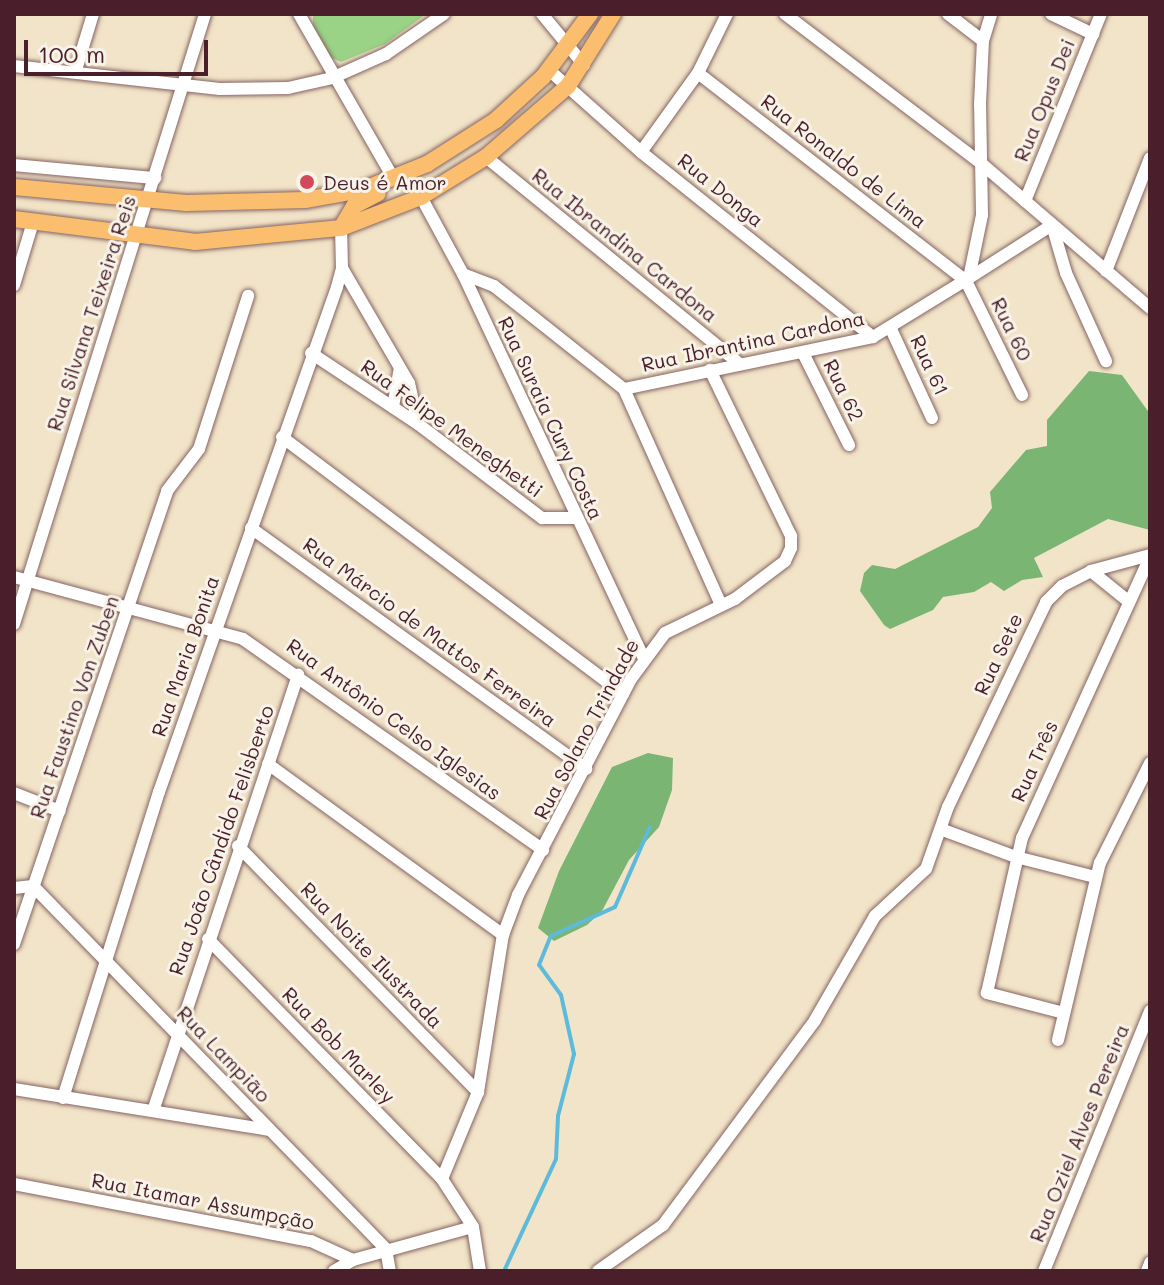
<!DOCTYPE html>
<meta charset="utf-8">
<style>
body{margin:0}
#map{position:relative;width:1164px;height:1285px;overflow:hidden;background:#f2e4c8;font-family:Mali,sans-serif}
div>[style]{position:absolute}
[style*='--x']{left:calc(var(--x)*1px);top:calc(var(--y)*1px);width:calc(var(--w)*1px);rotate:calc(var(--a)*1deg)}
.green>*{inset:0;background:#9ad386}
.forest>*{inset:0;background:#7bb573}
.stream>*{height:4px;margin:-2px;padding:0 2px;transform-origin:2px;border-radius:2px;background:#5dbadb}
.roads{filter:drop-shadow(0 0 2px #856462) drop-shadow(0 0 2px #856462)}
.minor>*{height:12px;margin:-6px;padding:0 6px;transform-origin:6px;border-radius:6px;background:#fff}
.major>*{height:16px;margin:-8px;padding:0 8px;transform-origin:8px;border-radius:8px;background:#fbbe6e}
.dots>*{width:22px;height:22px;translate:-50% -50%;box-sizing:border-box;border:4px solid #f7f3e8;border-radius:50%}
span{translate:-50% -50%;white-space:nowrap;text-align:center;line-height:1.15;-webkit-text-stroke:6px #f7f3e8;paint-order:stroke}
.street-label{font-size:20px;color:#4a1f2b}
.poi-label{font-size:20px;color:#4a1f2b}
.left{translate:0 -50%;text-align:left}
.frame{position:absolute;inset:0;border:16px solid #4a1f2b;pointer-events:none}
.scale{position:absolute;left:24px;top:40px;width:184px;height:36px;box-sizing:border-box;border:4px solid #4a1f2b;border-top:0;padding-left:10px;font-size:24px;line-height:28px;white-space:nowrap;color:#4a1f2b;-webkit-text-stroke:6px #f7f3e8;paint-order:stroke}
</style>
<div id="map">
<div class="green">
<div style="clip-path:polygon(313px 14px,426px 14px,385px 44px,341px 62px,330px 57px,313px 29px)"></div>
</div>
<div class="forest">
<div style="clip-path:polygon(1089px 371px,1122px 375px,1150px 414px,1150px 530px,1108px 519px,1034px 558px,1043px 577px,1022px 580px,1004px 591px,991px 582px,974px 592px,943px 597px,933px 610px,890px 629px,884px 625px,860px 591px,864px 573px,872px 565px,895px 569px,978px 527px,992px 508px,990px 492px,1026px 450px,1047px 446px,1047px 420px)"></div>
<div style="clip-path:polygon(648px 753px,673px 758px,672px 790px,659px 827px,629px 860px,602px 911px,587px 925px,554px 941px,538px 928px,559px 871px,612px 767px)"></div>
</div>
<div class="stream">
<div style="--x:505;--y:1269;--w:121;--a:-65.1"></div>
<div style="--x:556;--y:1159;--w:43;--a:-87.3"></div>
<div style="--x:558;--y:1116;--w:64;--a:-75.5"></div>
<div style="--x:574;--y:1054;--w:60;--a:-102.4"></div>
<div style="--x:561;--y:995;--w:37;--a:-126"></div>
<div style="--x:539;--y:965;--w:31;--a:-68"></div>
<div style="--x:551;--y:936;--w:70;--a:-24.4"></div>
<div style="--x:615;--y:907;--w:87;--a:-66.4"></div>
</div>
<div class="roads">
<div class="minor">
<div style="--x:299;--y:14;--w:190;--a:60.1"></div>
<div style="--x:542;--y:14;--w:66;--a:50.5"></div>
<div style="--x:785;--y:14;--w:248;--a:37.3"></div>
<div style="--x:982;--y:164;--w:221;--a:40.6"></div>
<div style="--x:948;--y:14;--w:44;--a:37.6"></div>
<div style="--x:1051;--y:14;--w:47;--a:25.5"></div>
<div style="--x:14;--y:66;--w:207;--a:6.4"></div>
<div style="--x:220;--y:89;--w:68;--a:-0.8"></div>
<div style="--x:288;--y:88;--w:45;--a:-12.8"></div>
<div style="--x:332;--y:78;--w:59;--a:-24"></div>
<div style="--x:386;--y:54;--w:70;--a:-34.6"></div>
<div style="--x:76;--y:70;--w:59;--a:-73.1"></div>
<div style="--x:549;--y:70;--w:123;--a:41.7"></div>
<div style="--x:641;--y:152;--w:297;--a:38.6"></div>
<div style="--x:698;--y:73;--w:339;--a:37.8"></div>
<div style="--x:966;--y:281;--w:127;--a:63.8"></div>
<div style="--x:641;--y:152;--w:97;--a:-54.2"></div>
<div style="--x:698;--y:73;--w:66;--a:-63.8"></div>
<div style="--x:486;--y:157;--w:328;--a:39.2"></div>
<div style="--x:14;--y:165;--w:142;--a:5.3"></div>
<div style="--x:421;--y:197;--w:88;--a:61.4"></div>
<div style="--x:463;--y:274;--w:423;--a:64.8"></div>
<div style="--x:1025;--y:201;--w:202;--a:-67.9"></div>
<div style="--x:342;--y:268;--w:133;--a:59.8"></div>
<div style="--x:409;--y:383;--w:42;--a:77.6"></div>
<div style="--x:1106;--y:271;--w:121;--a:-68.7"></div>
<div style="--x:463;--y:274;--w:33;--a:21"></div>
<div style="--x:494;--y:286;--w:166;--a:38.4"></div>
<div style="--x:624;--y:389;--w:237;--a:65.8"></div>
<div style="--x:969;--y:278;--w:98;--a:-32.6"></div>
<div style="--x:1052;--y:225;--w:50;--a:73.7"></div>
<div style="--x:1066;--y:273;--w:97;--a:65.6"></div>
<div style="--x:14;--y:285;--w:66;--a:-73.2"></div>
<div style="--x:891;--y:329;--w:98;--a:65.3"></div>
<div style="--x:311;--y:353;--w:128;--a:33.6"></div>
<div style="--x:418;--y:424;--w:156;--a:37.2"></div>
<div style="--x:542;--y:518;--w:32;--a:0"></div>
<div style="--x:803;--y:353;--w:103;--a:63.4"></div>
<div style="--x:624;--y:389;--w:254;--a:-11.8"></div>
<div style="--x:873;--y:337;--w:113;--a:-31.6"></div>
<div style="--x:969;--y:278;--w:64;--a:-78.3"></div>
<div style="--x:982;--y:215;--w:111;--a:-91"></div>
<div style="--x:980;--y:104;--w:63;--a:-87.3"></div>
<div style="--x:983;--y:41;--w:28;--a:-73"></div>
<div style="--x:393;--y:407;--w:39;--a:-80"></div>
<div style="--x:282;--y:437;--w:427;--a:37"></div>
<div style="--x:251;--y:528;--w:413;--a:35.7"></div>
<div style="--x:1091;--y:571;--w:48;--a:39"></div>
<div style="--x:14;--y:577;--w:237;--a:15.1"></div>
<div style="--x:243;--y:639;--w:367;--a:35.1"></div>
<div style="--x:14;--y:624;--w:639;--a:-72.61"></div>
<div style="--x:268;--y:764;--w:291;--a:36"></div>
<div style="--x:14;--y:793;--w:49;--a:21.4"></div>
<div style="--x:943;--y:830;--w:78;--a:20.3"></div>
<div style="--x:1016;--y:857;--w:81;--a:14.2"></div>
<div style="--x:238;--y:846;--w:344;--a:45.7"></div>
<div style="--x:33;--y:886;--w:506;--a:45.8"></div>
<div style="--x:386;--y:1249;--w:22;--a:80"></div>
<div style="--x:14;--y:888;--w:19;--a:-6"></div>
<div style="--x:208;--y:939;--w:335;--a:45.7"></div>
<div style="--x:442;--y:1179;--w:57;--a:57.1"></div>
<div style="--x:473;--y:1227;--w:45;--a:81"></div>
<div style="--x:14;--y:944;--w:478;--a:-71.3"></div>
<div style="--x:167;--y:491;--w:53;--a:-52.7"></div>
<div style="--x:199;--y:449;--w:161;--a:-72.2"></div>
<div style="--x:1064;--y:1013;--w:80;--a:-165.4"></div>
<div style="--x:987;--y:993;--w:159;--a:-77.3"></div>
<div style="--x:1022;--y:838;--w:309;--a:-65.5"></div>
<div style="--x:1058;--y:1040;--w:182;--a:-76.7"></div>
<div style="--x:1100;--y:863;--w:112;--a:-63.4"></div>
<div style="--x:14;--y:1089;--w:259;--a:9.1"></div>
<div style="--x:63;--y:1098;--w:321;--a:-72.6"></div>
<div style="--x:159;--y:792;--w:535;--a:-70.58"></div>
<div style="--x:337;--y:287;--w:20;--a:-75"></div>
<div style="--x:342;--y:268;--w:40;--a:-91.4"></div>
<div style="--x:153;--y:1111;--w:460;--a:-71.6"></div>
<div style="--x:442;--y:1179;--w:94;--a:-67.5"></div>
<div style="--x:478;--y:1092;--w:159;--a:-81"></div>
<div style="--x:503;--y:935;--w:43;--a:-69.4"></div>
<div style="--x:518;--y:895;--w:244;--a:-62.4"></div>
<div style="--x:631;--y:679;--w:57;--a:-53.5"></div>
<div style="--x:665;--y:633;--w:78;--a:-25.9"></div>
<div style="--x:735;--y:599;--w:63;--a:-37.2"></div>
<div style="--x:785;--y:561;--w:14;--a:-65"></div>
<div style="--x:791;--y:548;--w:12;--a:-90"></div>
<div style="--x:791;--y:536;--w:185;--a:-116"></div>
<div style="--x:14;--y:1184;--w:302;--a:10.9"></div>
<div style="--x:311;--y:1241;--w:46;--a:24.3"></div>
<div style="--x:353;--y:1260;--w:124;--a:-15.4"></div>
<div style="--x:334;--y:1271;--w:22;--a:-30"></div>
<div style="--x:598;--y:1271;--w:80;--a:-35.3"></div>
<div style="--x:663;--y:1225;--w:255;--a:-53.4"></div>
<div style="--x:815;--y:1020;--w:120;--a:-60"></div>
<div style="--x:875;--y:916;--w:69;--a:-42.7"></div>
<div style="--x:926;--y:869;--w:66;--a:-70.5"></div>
<div style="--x:948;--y:807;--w:227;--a:-64.4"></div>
<div style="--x:1046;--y:602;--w:23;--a:-45"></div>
<div style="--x:1062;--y:586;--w:33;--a:-27"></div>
<div style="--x:1091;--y:571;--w:61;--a:-15.2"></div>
<div style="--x:1044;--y:1271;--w:281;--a:-67.8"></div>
<div style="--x:1147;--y:1271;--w:9;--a:-69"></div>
</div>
<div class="major">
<div style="--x:14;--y:187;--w:173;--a:5.3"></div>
<div style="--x:186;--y:203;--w:119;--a:-1.4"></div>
<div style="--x:305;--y:200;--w:58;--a:-10"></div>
<div style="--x:362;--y:190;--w:70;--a:-21.8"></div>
<div style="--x:427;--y:164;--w:82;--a:-32.5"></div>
<div style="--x:496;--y:120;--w:64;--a:-42.5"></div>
<div style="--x:543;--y:77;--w:79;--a:-53.3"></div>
<div style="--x:14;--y:219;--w:182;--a:7.2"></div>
<div style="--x:195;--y:242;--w:147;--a:-5.5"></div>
<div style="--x:341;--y:228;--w:86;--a:-21.2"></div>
<div style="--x:421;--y:197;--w:76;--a:-31.6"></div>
<div style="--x:486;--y:157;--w:108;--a:-40.9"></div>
<div style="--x:568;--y:86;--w:85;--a:-58"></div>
<div style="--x:341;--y:228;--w:26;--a:-59"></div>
<div style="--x:354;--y:206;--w:27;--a:-28"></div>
</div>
</div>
<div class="dots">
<div style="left:307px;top:182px;background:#d1495b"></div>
</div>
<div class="street-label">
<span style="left:1044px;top:100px;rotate:-68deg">Rua Opus Dei</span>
<span style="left:844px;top:161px;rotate:38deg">Rua Ronaldo de Lima</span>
<span style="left:721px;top:190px;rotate:39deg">Rua Donga</span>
<span style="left:625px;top:245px;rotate:39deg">Rua Ibrandina Cardona</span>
<span style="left:91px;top:313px;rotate:-72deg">Rua Silvana Teixeira Reis</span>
<span style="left:1012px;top:329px;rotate:64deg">Rua 60</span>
<span style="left:753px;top:341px;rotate:-12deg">Rua Ibrantina Cardona</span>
<span style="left:930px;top:365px;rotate:65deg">Rua 61</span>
<span style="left:844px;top:390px;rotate:64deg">Rua 62</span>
<span style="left:551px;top:418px;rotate:65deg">Rua Suraia Cury Costa</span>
<span style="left:452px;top:428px;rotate:36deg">Rua Felipe Meneghetti</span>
<span style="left:430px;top:632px;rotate:36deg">Rua Márcio de Mattos Ferreira</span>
<span style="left:998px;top:654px;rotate:-65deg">Rua Sete</span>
<span style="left:185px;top:656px;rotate:-71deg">Rua Maria Bonita</span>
<span style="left:74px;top:707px;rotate:-71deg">Rua Faustino Von Zuben</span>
<span style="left:394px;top:719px;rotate:36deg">Rua Antônio Celso Iglesias</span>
<span style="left:586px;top:729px;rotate:-62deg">Rua Solano Trindade</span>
<span style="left:1034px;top:761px;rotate:-66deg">Rua Três</span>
<span style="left:221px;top:840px;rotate:-71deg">Rua João Cândido Felisberto</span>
<span style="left:372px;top:955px;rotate:46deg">Rua Noite Ilustrada</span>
<span style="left:339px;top:1045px;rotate:46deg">Rua Bob Marley</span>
<span style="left:224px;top:1054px;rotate:46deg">Rua Lampião</span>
<span style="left:1079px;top:1133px;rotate:-68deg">Rua Oziel Alves Pereira</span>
<span style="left:203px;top:1201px;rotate:11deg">Rua Itamar Assumpção</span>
</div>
<div class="poi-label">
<span class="left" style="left:323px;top:182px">Deus é Amor</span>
</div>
<div class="frame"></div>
<div class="scale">100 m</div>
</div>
